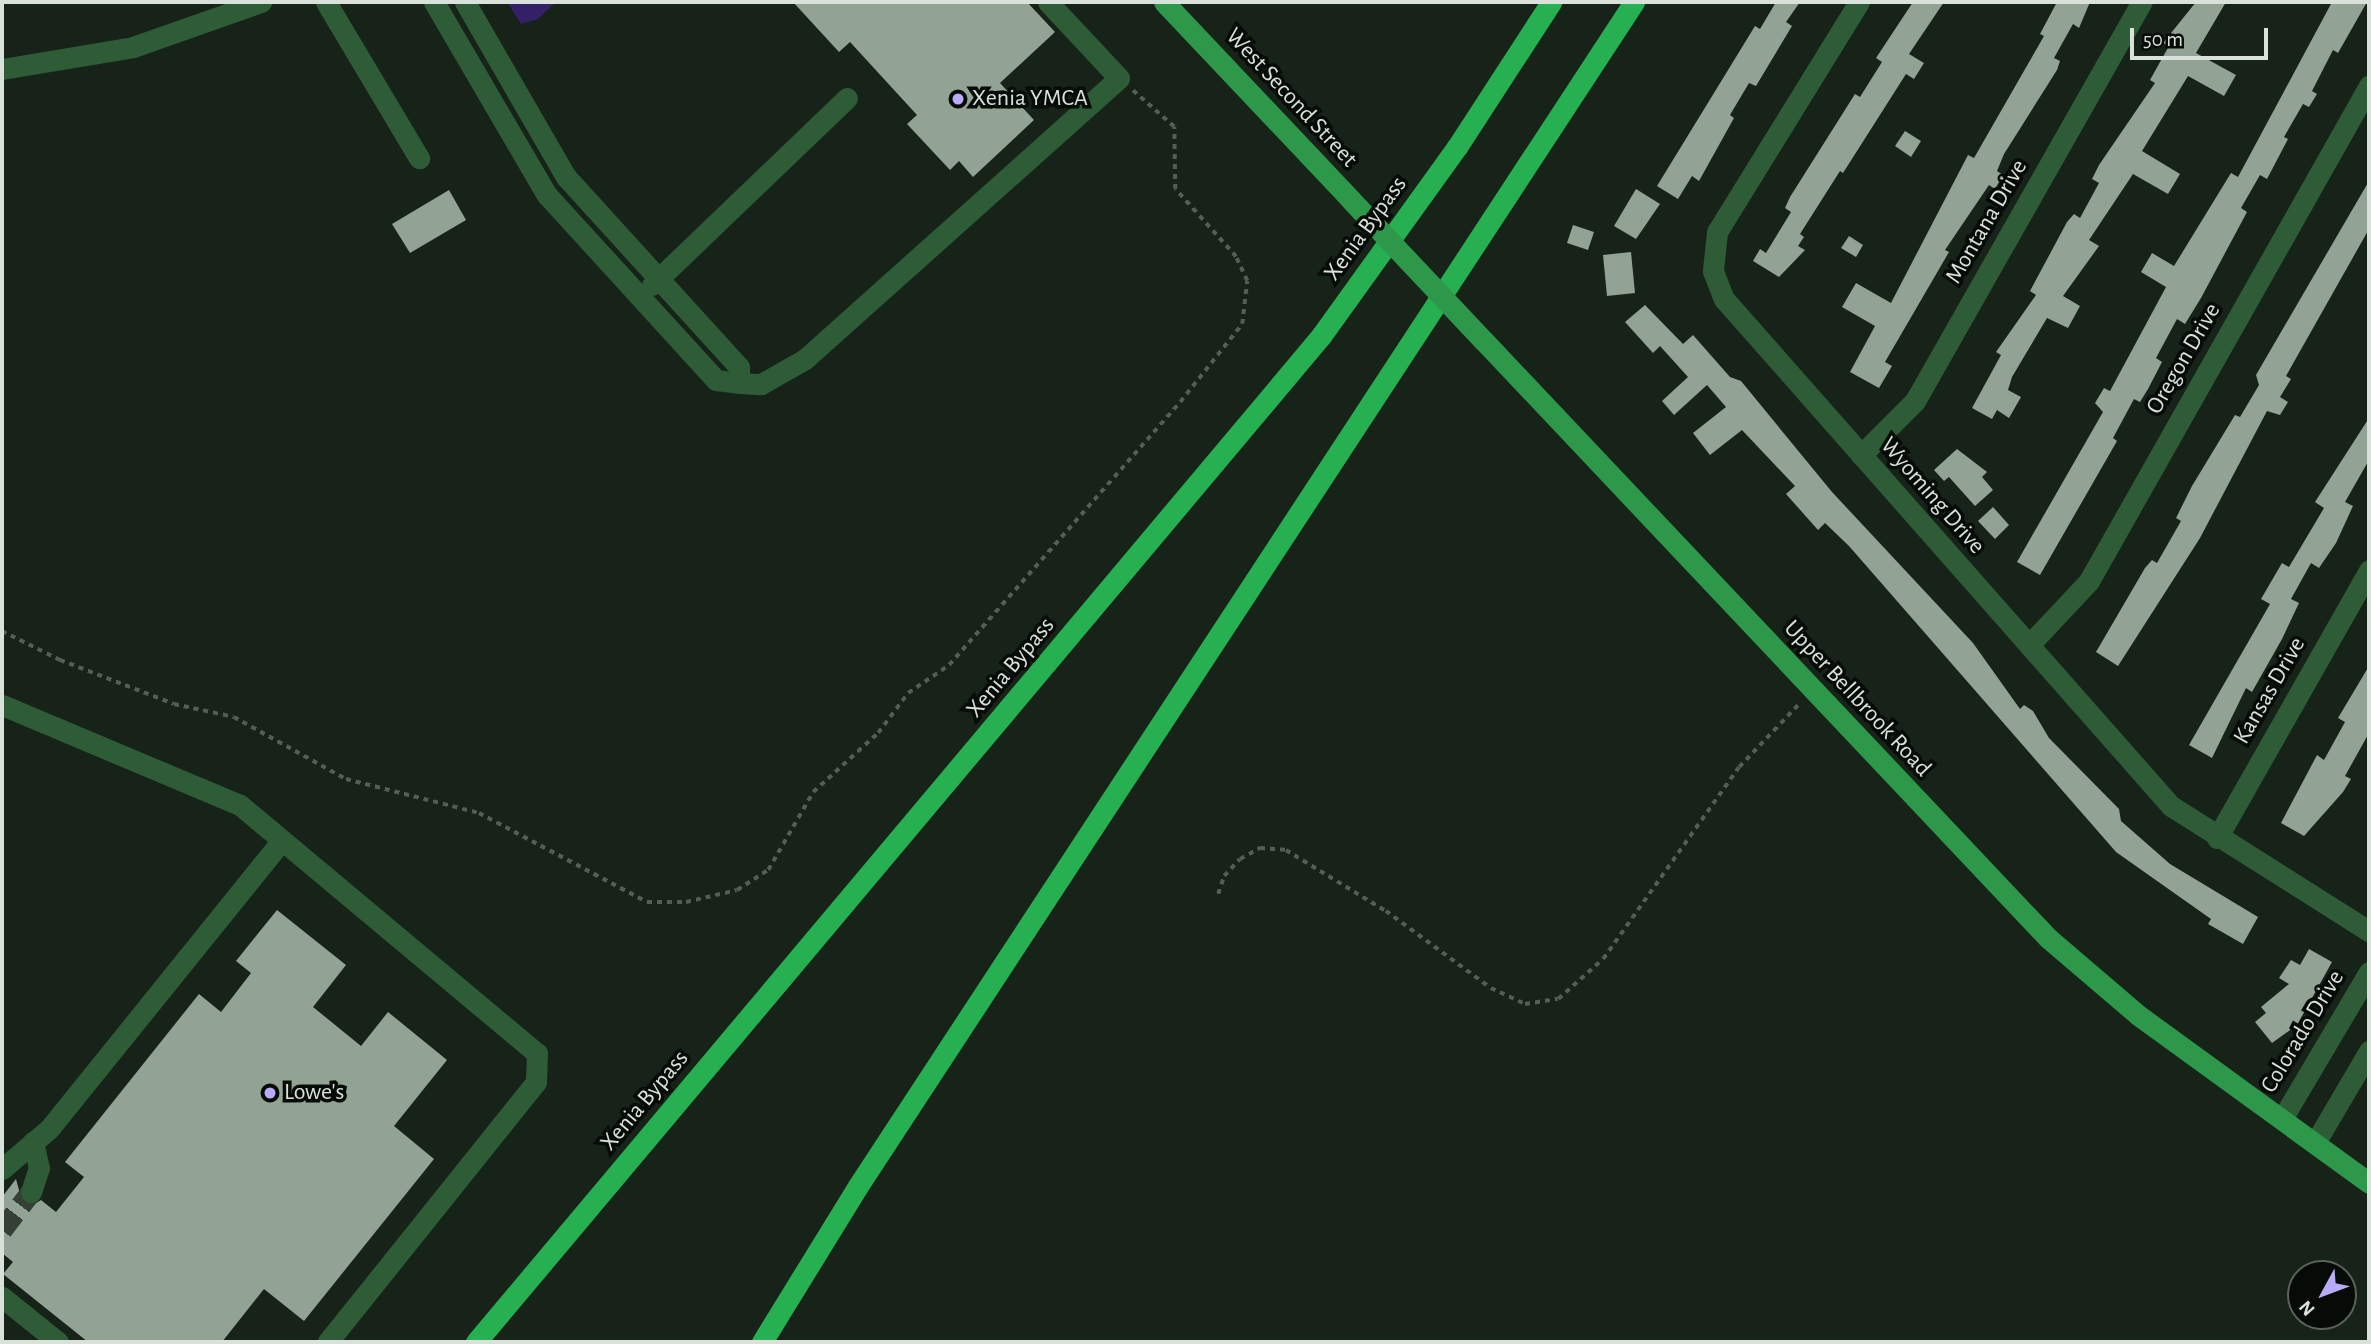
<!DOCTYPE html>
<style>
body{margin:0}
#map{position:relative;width:2371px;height:1344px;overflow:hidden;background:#172319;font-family:"Alegreya Sans",sans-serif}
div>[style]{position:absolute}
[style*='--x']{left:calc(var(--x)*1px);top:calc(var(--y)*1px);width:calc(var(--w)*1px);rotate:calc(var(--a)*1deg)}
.water>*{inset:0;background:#342067}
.building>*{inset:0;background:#92a294}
.minor-tunnel>*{height:21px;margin-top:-10.5px;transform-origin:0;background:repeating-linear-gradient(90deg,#344036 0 21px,transparent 0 31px)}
.path>*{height:3.5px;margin-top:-1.75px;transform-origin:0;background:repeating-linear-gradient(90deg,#535e55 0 5px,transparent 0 10px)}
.minor>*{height:21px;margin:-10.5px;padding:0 10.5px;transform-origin:10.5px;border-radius:10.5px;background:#2e5c37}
.major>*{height:21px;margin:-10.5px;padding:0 10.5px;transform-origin:10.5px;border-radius:10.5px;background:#2d984a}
.highway>*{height:21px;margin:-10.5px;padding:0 10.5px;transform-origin:10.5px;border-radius:10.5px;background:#26b051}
.major-bridge>*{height:21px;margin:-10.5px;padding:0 10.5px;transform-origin:10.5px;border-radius:10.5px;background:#2d984a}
.dots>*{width:19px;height:19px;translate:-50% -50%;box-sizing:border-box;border:4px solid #060b07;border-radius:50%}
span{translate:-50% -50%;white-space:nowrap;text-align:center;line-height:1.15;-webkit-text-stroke:7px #060b07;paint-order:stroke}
.street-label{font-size:24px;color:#d9e1da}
.poi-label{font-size:24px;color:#d9e1da}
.left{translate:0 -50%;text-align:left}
.frame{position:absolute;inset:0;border:4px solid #d9e1da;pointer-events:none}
.north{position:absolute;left:2287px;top:1260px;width:70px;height:70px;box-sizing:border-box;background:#060b07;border:2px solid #5a615b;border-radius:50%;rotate:229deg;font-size:19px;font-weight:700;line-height:28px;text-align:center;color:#d9e1da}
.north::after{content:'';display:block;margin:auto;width:24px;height:32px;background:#b8abf7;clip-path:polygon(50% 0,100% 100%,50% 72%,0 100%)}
.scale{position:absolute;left:2130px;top:28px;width:138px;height:32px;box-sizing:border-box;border:4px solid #d9e1da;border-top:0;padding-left:9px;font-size:21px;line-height:24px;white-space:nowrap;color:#d9e1da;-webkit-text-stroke:5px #060b07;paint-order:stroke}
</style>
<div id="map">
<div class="water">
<div style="clip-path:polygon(507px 2px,556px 2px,538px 19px,521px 24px)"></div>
</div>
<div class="building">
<div style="clip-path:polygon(793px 2px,1027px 2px,1055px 32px,1000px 83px,1034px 120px,973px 177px,959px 161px,950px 170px,907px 124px,917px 115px,850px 42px,839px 52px)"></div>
<div style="clip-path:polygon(1776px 2px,1800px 2px,1786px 22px,1792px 26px,1756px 86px,1749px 83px,1730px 115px,1734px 118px,1699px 181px,1692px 176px,1678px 199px,1657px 186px,1755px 26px,1760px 29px)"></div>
<div style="clip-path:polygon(1913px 2px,1944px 2px,1909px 54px,1924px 63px,1914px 79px,1906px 74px,1843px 173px,1840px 171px,1800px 234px,1804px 237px,1798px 246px,1805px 250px,1779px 277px,1753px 261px,1760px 249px,1766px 253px,1791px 212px,1785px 208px,1790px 197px,1855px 94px,1860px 97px,1882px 62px,1876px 58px)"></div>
<div style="clip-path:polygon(2057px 2px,2090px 2px,2079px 28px,2073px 24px,2054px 58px,2060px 61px,2057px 70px,2004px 154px,1997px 171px,2003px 175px,1995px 189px,1989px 185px,1945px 250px,1949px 252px,1885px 362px,1892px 366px,1879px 388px,1850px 372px,1875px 326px,1842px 307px,1856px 283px,1891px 303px,1968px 155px,1974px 158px,2044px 36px,2040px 34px)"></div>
<div style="clip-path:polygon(2196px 2px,2226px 2px,2196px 53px,2236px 75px,2224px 96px,2188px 76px,2142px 151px,2180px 174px,2168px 194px,2133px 174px,2089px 240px,2099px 246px,2063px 296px,2080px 306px,2068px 328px,2047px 318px,2012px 377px,2008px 390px,2021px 397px,2009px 418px,1997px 410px,1992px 419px,1972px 408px,2001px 355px,1996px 352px,2036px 295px,2030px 291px,2067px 222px,2074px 214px,2080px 218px,2099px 183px,2092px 179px,2099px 165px,2155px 83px,2150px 80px,2169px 46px,2163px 43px)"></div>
<div style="clip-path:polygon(2332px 2px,2367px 2px,2338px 53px,2333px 50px,2312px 91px,2317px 94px,2309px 107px,2303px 104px,2284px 137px,2288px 139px,2267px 179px,2260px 175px,2241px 208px,2247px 212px,2201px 298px,2185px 324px,2177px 319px,2156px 358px,2162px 362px,2148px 389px,2140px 402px,2134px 399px,2113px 438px,2117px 441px,2040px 575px,2017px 562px,2103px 412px,2095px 403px,2104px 388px,2110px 391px,2166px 287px,2141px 272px,2152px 253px,2174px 266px,2231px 173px,2238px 177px)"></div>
<div style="clip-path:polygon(1905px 131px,1921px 141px,1911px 157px,1895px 146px)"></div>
<div style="clip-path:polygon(2369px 181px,2369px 229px,2286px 376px,2291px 379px,2280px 397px,2288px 402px,2280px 415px,2267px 411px,2200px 538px,2118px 666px,2096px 652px,2145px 568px,2152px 560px,2157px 563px,2181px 521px,2176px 518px,2192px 486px,2235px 415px,2240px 417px,2259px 385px,2256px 375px)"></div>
<div style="clip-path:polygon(1636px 189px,1660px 204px,1636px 239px,1614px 226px)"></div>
<div style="clip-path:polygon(449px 190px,466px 220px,410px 253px,392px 224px)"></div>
<div style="clip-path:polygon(1573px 225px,1594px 232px,1588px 250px,1567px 243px)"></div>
<div style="clip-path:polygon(1849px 236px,1863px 245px,1856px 257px,1841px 248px)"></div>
<div style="clip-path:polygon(1631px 252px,1635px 293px,1607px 296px,1603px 255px)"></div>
<div style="clip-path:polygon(1645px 305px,1683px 344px,1693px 335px,1730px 377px,1741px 381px,1832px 492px,1973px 643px,2020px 709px,2024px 705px,2033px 711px,2049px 738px,2119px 809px,2121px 821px,2170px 864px,2258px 917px,2243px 944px,2208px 924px,2211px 919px,2116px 852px,1849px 546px,1825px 523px,1818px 530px,1786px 494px,1795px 486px,1742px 430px,1710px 455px,1693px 433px,1726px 407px,1707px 385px,1674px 415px,1662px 401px,1688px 377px,1660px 346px,1653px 353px,1625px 322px)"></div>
<div style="clip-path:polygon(2369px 418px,2369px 460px,2345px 502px,2353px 506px,2336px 543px,2319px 568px,2311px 563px,2291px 599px,2299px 603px,2282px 639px,2252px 692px,2246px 688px,2212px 758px,2189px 745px,2270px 604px,2261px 599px,2282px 563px,2289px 567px,2324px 508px,2315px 502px)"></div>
<div style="clip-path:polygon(1957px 449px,1987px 472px,1982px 477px,1993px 490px,1975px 506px,1949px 477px,1944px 481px,1934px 470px)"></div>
<div style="clip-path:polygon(1993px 507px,2009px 525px,1995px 539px,1978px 521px)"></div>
<div style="clip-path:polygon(2369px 666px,2369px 733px,2345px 776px,2351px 779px,2343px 792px,2304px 836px,2281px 823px,2317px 755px,2324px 760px,2345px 722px,2338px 718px)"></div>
<div style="clip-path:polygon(277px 910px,346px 965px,313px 1007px,361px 1046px,388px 1012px,447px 1060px,394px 1126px,434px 1159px,304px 1321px,264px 1289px,222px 1342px,88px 1342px,3px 1274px,13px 1262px,2px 1253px,2px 1197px,16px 1179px,22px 1201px,33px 1205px,41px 1200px,56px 1212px,84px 1177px,65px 1162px,199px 994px,221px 1012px,251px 973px,236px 961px)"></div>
<div style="clip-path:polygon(2309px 949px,2332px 962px,2297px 1025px,2272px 1043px,2255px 1022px,2266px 1013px,2261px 1007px,2289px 984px,2279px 978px,2291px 960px,2300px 965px)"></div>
</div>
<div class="minor-tunnel">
<div style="--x:2;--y:1230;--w:48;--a:-52.7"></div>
</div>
<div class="path">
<div style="--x:2;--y:631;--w:65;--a:26.6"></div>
<div style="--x:60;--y:660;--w:122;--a:21.1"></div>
<div style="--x:174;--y:704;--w:61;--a:12.2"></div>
<div style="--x:234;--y:717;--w:128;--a:29"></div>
<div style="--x:346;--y:779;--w:137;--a:14.3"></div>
<div style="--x:479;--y:813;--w:190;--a:27.9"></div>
<div style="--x:647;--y:902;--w:39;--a:0"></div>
<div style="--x:686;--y:902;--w:52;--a:-13.2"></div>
<div style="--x:737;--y:890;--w:37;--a:-33"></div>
<div style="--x:768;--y:870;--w:90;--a:-60"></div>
<div style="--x:813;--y:792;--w:88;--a:-42.2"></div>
<div style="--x:878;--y:733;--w:50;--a:-53.1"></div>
<div style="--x:908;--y:693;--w:50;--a:-34.3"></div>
<div style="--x:949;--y:665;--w:350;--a:-48.7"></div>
<div style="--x:1180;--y:402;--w:100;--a:-51.5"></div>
<div style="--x:1242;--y:324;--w:43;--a:-83.4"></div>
<div style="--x:1247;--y:281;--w:26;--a:-115"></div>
<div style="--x:1236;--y:257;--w:91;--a:-131.9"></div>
<div style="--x:1175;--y:189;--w:62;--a:-90.9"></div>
<div style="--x:1174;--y:127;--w:55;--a:-138.7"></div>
<div style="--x:1218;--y:894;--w:19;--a:-72"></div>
<div style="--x:1224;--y:876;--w:23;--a:-47"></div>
<div style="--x:1240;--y:859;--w:23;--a:-29"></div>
<div style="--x:1260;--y:848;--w:26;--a:4"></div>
<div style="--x:1286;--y:850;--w:117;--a:31.4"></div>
<div style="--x:1386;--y:911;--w:130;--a:36.3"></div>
<div style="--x:1491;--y:988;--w:38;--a:25"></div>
<div style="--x:1525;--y:1004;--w:33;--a:-9"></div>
<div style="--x:1558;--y:999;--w:60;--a:-41.6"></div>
<div style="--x:1603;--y:959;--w:235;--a:-54.7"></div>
<div style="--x:1739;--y:767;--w:87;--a:-46.4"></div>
</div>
<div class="minor">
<div style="--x:326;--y:2;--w:182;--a:59.2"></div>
<div style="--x:434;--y:2;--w:224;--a:59.7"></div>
<div style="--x:547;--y:195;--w:251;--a:47.6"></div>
<div style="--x:716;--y:380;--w:23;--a:7"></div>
<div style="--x:739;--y:383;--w:16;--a:-90"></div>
<div style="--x:739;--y:367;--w:257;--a:-132.3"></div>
<div style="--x:566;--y:177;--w:202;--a:-120"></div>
<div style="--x:1859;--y:2;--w:270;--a:121.7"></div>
<div style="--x:1717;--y:232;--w:39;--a:96"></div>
<div style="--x:1713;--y:271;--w:30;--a:69"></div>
<div style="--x:1724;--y:299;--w:676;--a:48.6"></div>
<div style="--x:2171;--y:806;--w:234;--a:32.3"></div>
<div style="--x:2;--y:69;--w:133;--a:-9.5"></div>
<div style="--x:133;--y:47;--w:136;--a:-19.4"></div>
<div style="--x:652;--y:285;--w:270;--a:-43.8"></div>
<div style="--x:739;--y:383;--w:22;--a:3"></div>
<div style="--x:761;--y:384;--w:51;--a:-29.6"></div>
<div style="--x:805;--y:359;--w:421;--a:-41.8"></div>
<div style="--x:1119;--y:78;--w:104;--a:-133.1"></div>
<div style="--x:1861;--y:455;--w:76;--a:-45"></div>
<div style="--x:1915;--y:401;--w:459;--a:-60.4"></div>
<div style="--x:2029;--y:645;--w:88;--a:-46.8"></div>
<div style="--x:2089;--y:581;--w:569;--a:-60.51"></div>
<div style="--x:2;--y:705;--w:258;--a:22.8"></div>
<div style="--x:240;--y:805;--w:387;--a:39.9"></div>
<div style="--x:537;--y:1053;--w:29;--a:92"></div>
<div style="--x:536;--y:1082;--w:333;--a:128.7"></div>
<div style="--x:2217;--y:838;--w:308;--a:-60.4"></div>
<div style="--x:2282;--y:1119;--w:171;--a:-59.4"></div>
<div style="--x:2315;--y:1143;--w:107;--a:-59.6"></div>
<div style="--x:2;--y:1169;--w:62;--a:-40.4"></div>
<div style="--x:49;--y:1129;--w:371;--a:-51.1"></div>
<div style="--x:31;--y:1192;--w:25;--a:-72"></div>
<div style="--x:39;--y:1168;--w:27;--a:-103"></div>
<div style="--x:2;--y:1297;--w:72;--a:38.8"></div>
</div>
<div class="major">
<div style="--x:1164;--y:2;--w:272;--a:46.6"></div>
<div style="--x:1484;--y:341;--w:821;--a:46.63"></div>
<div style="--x:2048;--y:938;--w:118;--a:40.5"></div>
<div style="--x:2138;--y:1015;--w:286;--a:36"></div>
</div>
<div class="highway">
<div style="--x:476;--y:1342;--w:1314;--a:-49.97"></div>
<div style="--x:1321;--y:336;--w:233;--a:-54.3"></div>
<div style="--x:1457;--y:147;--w:173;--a:-57"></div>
<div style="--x:762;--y:1342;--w:183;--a:-58.4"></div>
<div style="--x:858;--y:1186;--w:1416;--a:-56.76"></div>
</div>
<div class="major-bridge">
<div style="--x:1351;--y:200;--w:194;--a:46.7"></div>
</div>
<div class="dots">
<div style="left:958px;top:99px;background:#b8abf7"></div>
<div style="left:270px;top:1093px;background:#b8abf7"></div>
</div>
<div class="street-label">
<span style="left:1291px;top:98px;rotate:47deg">West Second Street</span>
<span style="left:1987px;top:222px;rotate:-60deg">Montana Drive</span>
<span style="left:1366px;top:229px;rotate:-54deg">Xenia Bypass</span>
<span style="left:2184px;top:359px;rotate:-60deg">Oregon Drive</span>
<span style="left:1932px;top:496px;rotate:49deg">Wyoming Drive</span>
<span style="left:1011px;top:668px;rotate:-50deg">Xenia Bypass</span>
<span style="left:2270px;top:691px;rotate:-60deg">Kansas Drive</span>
<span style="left:1857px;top:699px;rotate:47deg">Upper Bellbrook Road</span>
<span style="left:2303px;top:1032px;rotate:-59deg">Colorado Drive</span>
<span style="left:645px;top:1101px;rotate:-50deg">Xenia Bypass</span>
</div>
<div class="poi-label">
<span class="left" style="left:972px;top:99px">Xenia YMCA</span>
<span class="left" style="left:284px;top:1093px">Lowe's</span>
</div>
<div class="frame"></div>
<div class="north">N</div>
<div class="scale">50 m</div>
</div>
